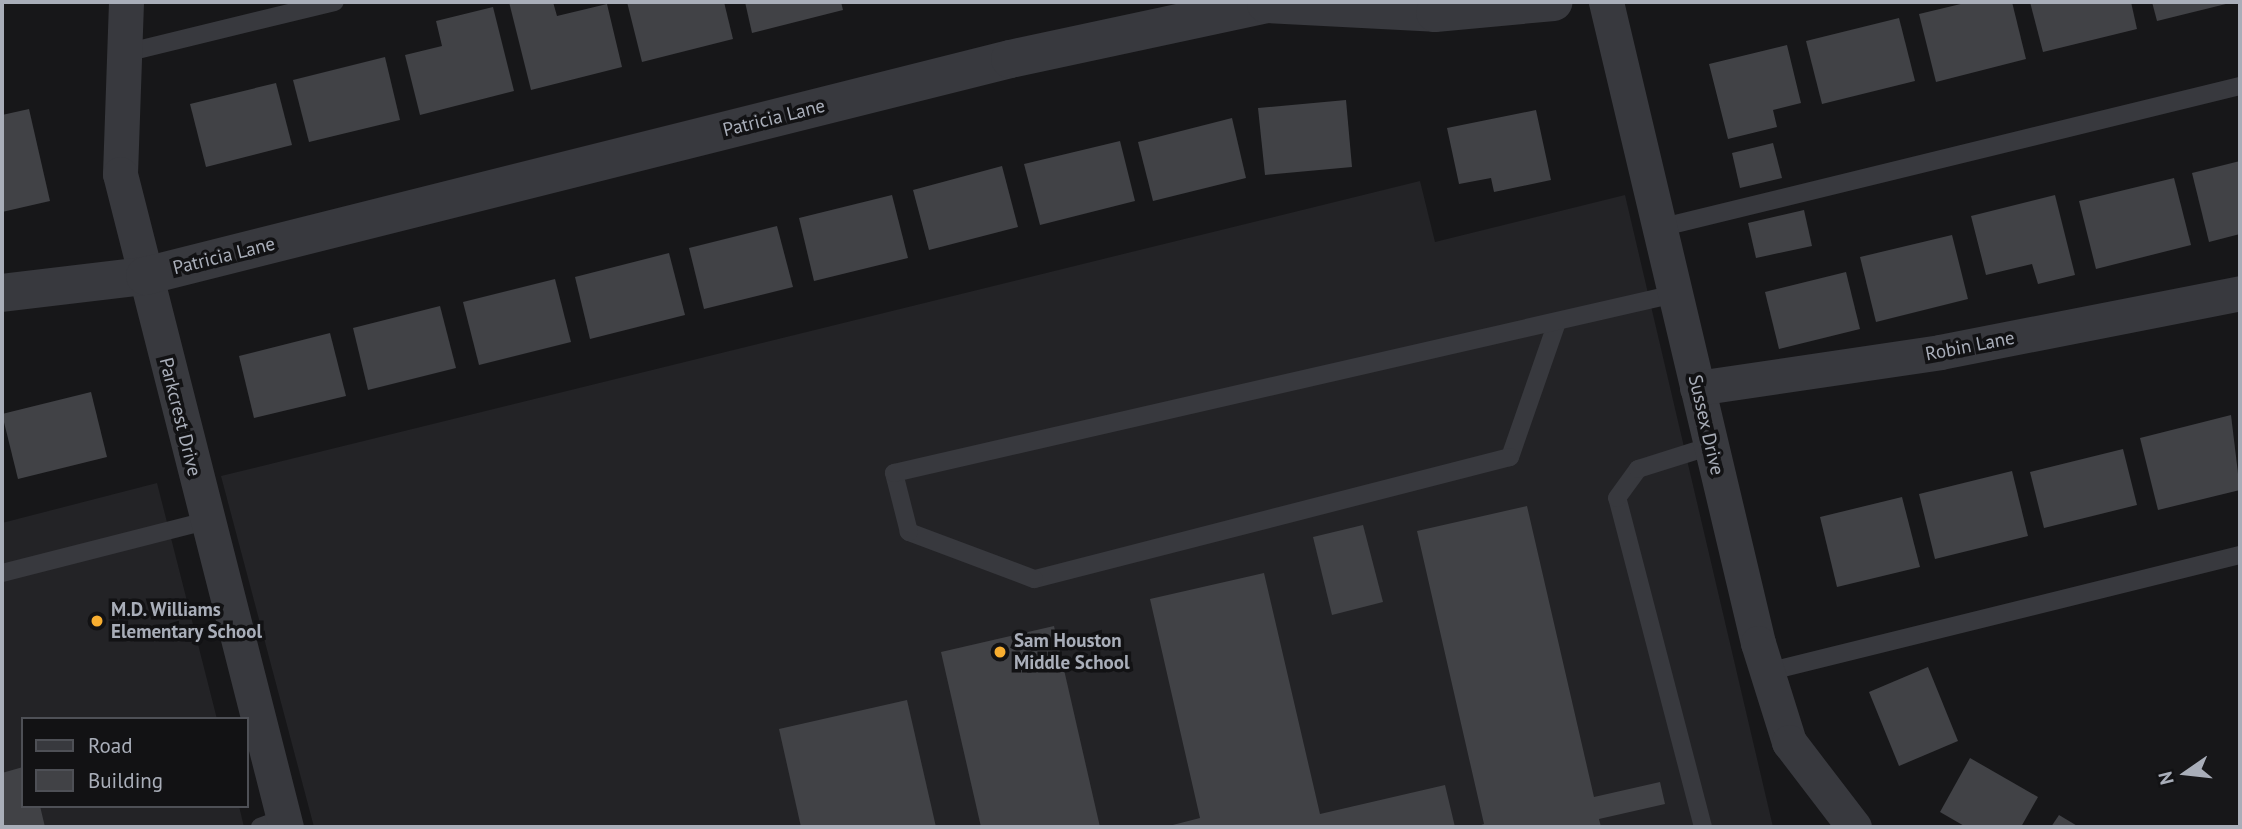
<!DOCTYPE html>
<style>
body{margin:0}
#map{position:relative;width:2242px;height:829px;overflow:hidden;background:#171719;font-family:"PT Sans",sans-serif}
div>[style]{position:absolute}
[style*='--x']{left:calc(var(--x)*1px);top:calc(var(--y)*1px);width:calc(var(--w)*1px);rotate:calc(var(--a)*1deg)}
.built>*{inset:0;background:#232326}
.building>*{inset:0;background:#414246}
.service>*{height:18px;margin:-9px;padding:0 9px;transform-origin:9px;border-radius:9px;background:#38393e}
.minor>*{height:35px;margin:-17.5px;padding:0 17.5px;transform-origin:17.5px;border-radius:17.5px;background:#38393e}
.tertiary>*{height:38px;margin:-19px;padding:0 19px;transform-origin:19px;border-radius:19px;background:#38393e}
.dots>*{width:19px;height:19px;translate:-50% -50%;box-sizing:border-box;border:4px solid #121214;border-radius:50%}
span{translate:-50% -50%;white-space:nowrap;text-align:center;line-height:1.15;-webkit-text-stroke:7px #121214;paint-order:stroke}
.street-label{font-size:19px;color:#a9aeb9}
.poi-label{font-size:19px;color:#a9aeb9;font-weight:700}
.left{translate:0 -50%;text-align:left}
.frame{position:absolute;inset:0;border:4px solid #a9aeb9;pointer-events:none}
.legend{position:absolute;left:21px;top:717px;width:228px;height:91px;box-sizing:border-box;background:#121214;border:2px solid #4e5056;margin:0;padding:9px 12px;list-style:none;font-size:21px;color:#a9aeb9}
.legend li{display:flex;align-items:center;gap:14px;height:35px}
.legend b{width:35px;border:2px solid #4e5056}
.north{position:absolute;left:2151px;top:738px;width:70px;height:70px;-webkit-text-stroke:5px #121214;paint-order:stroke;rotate:256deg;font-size:19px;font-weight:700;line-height:28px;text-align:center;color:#a9aeb9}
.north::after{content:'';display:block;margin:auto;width:24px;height:32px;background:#a9aeb9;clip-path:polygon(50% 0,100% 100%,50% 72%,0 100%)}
</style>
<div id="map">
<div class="built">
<div style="clip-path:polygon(1420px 181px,1435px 242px,1625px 195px,1773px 827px,314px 827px,221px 476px)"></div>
<div style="clip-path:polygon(157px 483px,217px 719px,23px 719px,23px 806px,239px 806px,244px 827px,2px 827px,2px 523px)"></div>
</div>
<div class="building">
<div style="clip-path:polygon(509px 2px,553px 2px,557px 16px,607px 4px,622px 67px,531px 90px)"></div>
<div style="clip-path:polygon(627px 2px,724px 2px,733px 39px,642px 62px)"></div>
<div style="clip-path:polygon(745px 2px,841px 2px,843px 10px,752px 33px)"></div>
<div style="clip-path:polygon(1969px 2px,2012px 2px,2026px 59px,1936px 82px,1919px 14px)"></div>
<div style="clip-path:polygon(2030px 2px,2131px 2px,2137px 29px,2043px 52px)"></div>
<div style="clip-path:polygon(2152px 2px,2230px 2px,2230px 3px,2157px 21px)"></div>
<div style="clip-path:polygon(493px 7px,514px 91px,420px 115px,405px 55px,442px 46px,436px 21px)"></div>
<div style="clip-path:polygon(1899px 18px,1915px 81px,1822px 104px,1806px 41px)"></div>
<div style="clip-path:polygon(1787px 45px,1801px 103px,1773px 110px,1777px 127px,1728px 139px,1709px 64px)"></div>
<div style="clip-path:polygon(385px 57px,400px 120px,309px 142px,293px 80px)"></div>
<div style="clip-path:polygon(276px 83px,292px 145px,206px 167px,190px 104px)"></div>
<div style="clip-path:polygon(1346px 100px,1352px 167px,1265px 175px,1258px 108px)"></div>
<div style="clip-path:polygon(29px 109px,50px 201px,2px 212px,2px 115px)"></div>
<div style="clip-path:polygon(1536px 110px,1551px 180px,1494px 192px,1491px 178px,1459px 184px,1447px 128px)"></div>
<div style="clip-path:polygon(1232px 118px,1246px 178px,1153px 201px,1138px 142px)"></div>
<div style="clip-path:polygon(1120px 141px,1135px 201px,1040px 225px,1024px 164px)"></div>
<div style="clip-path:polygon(1773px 143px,1782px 178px,1740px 188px,1732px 153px)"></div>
<div style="clip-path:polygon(2240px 161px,2240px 234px,2209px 242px,2192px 173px)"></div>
<div style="clip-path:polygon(1002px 166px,1018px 227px,929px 250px,913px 190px)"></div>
<div style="clip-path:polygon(2174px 178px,2191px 245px,2096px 269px,2079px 201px)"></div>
<div style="clip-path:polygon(892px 195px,908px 258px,814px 281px,799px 218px)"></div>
<div style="clip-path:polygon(2055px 195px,2075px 275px,2038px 284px,2032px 264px,1986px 275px,1971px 216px)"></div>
<div style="clip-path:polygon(1804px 210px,1812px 246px,1756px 258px,1748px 223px)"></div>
<div style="clip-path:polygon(777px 226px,793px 287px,704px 309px,689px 248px)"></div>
<div style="clip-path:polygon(1952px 235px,1968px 299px,1876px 322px,1860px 257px)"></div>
<div style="clip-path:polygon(669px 253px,685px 315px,590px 339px,575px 277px)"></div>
<div style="clip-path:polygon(1846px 272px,1860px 329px,1779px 349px,1765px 292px)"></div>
<div style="clip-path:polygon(555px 279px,571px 342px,479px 365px,463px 302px)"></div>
<div style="clip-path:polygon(440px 306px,456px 368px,368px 390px,353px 328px)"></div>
<div style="clip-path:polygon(330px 333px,346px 396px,254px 418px,239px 356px)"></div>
<div style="clip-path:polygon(91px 392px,107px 457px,18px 479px,2px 414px)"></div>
<div style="clip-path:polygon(2231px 415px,2240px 490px,2158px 510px,2140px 438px)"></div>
<div style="clip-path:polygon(2123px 449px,2137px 505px,2044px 528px,2030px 472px)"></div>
<div style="clip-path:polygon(2012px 471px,2028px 536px,1935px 559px,1919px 494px)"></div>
<div style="clip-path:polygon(1902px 497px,1920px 567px,1837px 587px,1820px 517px)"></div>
<div style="clip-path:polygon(1527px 506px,1594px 797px,1660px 782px,1665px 804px,1599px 819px,1601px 827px,1475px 827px,1484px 824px,1417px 531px)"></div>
<div style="clip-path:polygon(1363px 525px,1383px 602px,1332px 615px,1313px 537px)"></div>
<div style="clip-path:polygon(1264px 573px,1320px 814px,1445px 785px,1455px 827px,1165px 827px,1200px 818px,1150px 599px)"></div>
<div style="clip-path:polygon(1054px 626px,1100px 827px,981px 827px,941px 652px)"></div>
<div style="clip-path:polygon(1928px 667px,1958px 741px,1899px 766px,1869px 692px)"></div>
<div style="clip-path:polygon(907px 700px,936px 827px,801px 827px,779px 729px)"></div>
<div style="clip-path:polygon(1970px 758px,2038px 797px,2021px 827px,1966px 827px,1940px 812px)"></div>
<div style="clip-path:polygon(23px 767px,23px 806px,40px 806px,45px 827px,2px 827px,2px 773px)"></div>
<div style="clip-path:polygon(2059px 815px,2079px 827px,2051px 827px)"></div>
</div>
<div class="service">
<div style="--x:121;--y:54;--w:220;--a:-13.7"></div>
<div style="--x:1659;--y:228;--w:598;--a:-13.73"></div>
<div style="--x:1556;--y:325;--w:140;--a:109.2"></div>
<div style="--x:1510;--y:457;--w:491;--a:165.6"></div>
<div style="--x:1034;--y:579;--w:134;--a:-159.4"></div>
<div style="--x:909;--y:532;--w:61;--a:-104.3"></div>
<div style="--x:894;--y:473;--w:801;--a:-12.91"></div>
<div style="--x:2;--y:573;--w:211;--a:-14.3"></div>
<div style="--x:1767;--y:672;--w:487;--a:-13.9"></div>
<div style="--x:260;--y:827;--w:25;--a:-21"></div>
<div style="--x:1703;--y:827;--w:340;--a:-104.6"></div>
<div style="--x:1617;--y:498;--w:36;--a:-54"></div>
<div style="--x:1638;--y:469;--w:77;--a:-17.5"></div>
</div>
<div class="minor">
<div style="--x:126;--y:2;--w:172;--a:92"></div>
<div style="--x:120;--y:174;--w:674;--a:75.74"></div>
<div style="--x:1606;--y:2;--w:659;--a:76.66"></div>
<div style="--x:1758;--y:643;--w:104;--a:72.6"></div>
<div style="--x:1789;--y:742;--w:107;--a:52.6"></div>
<div style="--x:1697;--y:388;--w:246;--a:-8.4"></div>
<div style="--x:1940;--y:352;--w:306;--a:-11.1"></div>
</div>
<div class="tertiary">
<div style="--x:2;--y:293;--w:144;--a:-6.8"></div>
<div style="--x:145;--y:276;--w:892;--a:-14.08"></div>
<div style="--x:1010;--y:59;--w:262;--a:-12.1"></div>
<div style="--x:1266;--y:4;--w:169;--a:3"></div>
<div style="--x:1435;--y:13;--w:119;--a:-5.3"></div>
</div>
<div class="dots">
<div style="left:97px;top:621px;background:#f8ae30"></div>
<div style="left:1000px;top:652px;background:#f8ae30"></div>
</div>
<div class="street-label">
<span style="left:774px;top:118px;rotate:-14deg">Patricia Lane</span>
<span style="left:224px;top:256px;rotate:-14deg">Patricia Lane</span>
<span style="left:1970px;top:346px;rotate:-11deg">Robin Lane</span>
<span style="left:180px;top:417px;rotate:76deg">Parkcrest Drive</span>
<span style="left:1706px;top:425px;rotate:77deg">Sussex Drive</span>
</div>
<div class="poi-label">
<span class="left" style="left:111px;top:621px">M.D. Williams<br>Elementary School</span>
<span class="left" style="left:1014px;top:652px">Sam Houston<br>Middle School</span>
</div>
<div class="frame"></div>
<ul class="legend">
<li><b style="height:9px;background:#38393e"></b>Road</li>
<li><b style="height:19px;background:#414246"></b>Building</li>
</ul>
<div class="north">N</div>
</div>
